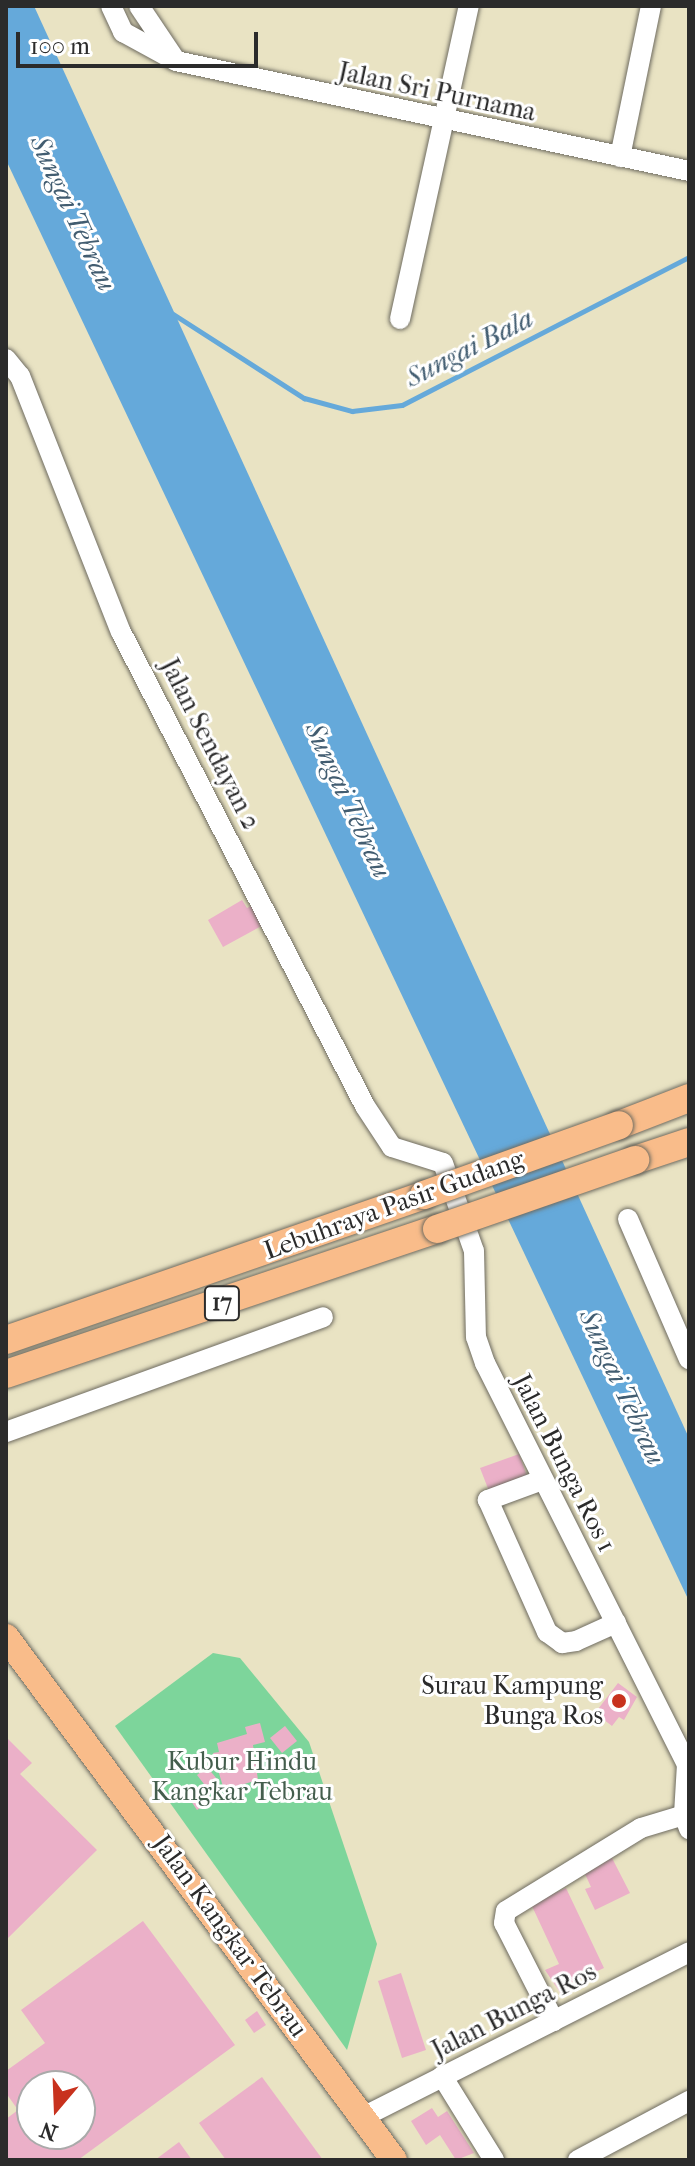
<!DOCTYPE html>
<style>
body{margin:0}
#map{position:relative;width:695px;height:2166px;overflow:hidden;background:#e9e3c3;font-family:"IM FELL French Canon",serif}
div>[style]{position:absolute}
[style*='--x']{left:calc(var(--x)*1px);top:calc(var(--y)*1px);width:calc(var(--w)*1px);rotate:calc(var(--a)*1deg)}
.green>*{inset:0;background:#7dd59b}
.water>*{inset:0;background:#65a9da}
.stream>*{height:5px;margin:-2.5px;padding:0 2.5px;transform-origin:2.5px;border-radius:2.5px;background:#65a9da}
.building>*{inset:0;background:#ebb0c8}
.roads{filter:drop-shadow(0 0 2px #6e6b60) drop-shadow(0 0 2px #6e6b60)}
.minor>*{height:20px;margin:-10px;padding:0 10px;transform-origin:10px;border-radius:10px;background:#fff}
.major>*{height:26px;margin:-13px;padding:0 13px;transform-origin:13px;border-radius:13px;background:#f9bc8a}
.highway>*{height:28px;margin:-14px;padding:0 14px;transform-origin:14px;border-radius:14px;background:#f9bc8a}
.bridges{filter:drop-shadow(0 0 2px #6e6b60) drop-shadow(0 0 2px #6e6b60)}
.highway-bridge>*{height:28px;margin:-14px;padding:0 14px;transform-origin:14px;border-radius:14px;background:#f9bc8a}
.dots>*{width:22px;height:22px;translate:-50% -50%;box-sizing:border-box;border:4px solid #fff;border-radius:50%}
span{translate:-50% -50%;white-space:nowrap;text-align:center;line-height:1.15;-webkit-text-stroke:6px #fff;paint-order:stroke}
.shield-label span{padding:2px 6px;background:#fff;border:2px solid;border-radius:6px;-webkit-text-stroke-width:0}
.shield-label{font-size:24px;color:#2b2b2b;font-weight:700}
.street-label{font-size:26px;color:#2b2b2b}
.poi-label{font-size:26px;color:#2b2b2b}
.right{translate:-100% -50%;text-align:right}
.park-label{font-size:26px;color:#445e4d}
.water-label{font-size:28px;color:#425d71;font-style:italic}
.frame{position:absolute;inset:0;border:8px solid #2b2b2b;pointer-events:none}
.north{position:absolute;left:16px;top:2070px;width:80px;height:80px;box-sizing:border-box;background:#fff;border:2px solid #aaa;border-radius:50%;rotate:199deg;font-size:22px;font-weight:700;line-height:32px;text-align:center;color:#2b2b2b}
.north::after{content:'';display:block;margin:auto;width:28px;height:36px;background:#c8321e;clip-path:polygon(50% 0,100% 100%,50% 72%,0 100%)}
.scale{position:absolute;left:16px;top:32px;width:242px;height:36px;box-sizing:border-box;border:4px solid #2b2b2b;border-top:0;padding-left:10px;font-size:24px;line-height:28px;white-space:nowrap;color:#2b2b2b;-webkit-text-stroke:6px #fff;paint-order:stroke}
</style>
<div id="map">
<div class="green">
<div style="clip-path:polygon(213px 1653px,240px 1658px,309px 1742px,377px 1944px,347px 2050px,115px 1726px)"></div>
</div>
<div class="water">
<div style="clip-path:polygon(6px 6px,34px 6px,689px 1438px,689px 1601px,6px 160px)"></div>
</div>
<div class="stream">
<div style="--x:173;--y:314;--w:156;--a:32.7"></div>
<div style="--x:304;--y:398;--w:50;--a:15.2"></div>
<div style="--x:352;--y:411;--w:50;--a:-6.8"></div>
<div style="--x:402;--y:405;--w:323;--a:-27.3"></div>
</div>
<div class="building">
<div style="clip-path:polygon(242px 900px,247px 908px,256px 903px,267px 923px,223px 947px,208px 920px)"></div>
<div style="clip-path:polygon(519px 1454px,527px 1476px,489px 1491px,480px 1468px)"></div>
<div style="clip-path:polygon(618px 1683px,637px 1697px,624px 1720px,619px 1717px,612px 1726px,595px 1713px)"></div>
<div style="clip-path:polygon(260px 1723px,265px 1742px,253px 1745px,258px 1780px,224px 1790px,213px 1753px,219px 1752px,217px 1743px,247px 1734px,245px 1727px)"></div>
<div style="clip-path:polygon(285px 1726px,297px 1741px,282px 1753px,270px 1738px)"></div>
<div style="clip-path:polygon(6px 1737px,32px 1763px,20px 1774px,97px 1850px,6px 1940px)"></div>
<div style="clip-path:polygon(207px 1767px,217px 1779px,207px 1788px,197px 1775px)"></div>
<div style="clip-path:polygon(195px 1789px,206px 1804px,197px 1810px,187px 1795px)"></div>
<div style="clip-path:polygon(612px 1858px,630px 1893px,595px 1910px,585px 1889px,591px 1887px,585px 1874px)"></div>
<div style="clip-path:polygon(566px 1888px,604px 1968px,569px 1984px,563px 1997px,545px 1970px,559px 1964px,531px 1904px)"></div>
<div style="clip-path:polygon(evenodd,143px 1921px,235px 2045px,78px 2160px,6px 2160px,6px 2119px,18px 2110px,6px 2093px,6px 2071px,45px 2043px,21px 2010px,143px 1921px,32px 2086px,80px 2086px,80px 2134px,32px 2134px,32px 2086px)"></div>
<div style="clip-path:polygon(401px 1973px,426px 2050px,402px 2058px,378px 1981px)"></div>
<div style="clip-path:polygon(257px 2011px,266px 2025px,254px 2033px,245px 2020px)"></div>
<div style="clip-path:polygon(262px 2077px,323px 2160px,226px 2160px,199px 2123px)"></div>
<div style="clip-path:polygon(432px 2108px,438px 2117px,447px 2111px,474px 2153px,456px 2160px,440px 2135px,426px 2145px,411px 2121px)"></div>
<div style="clip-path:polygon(179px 2142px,192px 2160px,155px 2160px)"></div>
</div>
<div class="roads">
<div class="minor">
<div style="--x:111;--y:6;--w:29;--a:65"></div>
<div style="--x:123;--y:32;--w:60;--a:28.7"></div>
<div style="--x:176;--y:61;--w:525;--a:12.1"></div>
<div style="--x:139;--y:6;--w:63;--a:56.1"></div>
<div style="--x:620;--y:157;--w:154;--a:-78.4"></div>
<div style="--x:400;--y:319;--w:321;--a:-77.6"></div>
<div style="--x:6;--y:359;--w:22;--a:51"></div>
<div style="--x:20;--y:376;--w:275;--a:68.5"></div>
<div style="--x:121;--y:632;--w:533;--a:62.76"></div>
<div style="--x:365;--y:1106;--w:49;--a:56.6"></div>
<div style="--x:392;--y:1147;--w:53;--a:17.4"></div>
<div style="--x:443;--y:1163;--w:93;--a:70.6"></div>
<div style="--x:474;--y:1251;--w:86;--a:88.7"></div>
<div style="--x:476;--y:1337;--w:28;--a:71"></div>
<div style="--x:485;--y:1363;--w:449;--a:63.3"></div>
<div style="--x:687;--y:1764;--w:51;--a:93.4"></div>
<div style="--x:684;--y:1815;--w:15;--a:70"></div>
<div style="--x:628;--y:1219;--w:153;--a:66.5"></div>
<div style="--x:6;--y:1432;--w:337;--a:-19.9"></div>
<div style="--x:542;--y:1480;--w:58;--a:159.7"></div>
<div style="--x:488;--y:1500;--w:145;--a:65.9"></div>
<div style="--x:547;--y:1632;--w:19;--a:36"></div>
<div style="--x:562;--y:1643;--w:14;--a:-8"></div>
<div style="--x:576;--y:1641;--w:44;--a:-24.2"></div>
<div style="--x:554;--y:2021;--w:110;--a:-117"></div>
<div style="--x:504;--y:1923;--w:12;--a:-81"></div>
<div style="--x:506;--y:1911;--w:158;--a:-31.6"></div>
<div style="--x:641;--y:1828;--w:45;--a:-16.8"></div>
<div style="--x:442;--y:2076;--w:99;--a:58.2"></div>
<div style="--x:363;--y:2117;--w:365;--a:-26.8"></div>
<div style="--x:578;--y:2160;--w:126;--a:-28"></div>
</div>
<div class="major">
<div style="--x:6;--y:1637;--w:651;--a:53.43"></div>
</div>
<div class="highway">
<div style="--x:619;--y:1125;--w:75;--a:-21.1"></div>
<div style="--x:635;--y:1160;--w:57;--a:-18.4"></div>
<div style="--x:6;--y:1340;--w:442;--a:-19.1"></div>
<div style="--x:6;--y:1374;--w:455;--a:-18.6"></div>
</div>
</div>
<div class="bridges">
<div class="highway-bridge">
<div style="--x:424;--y:1195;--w:207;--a:-19.7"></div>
<div style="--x:437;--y:1229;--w:210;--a:-19.2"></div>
</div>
</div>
<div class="dots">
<div style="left:619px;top:1701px;background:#c8321e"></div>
</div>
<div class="shield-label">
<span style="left:222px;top:1303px">17</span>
</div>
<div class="street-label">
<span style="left:437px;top:92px;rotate:12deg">Jalan Sri Purnama</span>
<span style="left:210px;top:744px;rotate:63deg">Jalan Sendayan 2</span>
<span style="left:394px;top:1205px;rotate:-20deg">Lebuhraya Pasir Gudang</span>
<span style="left:564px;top:1463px;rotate:63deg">Jalan Bunga Ros 1</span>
<span style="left:230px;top:1936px;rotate:54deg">Jalan Kangkar Tebrau</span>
<span style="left:514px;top:2011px;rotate:-27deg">Jalan Bunga Ros</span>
</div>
<div class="poi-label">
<span class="right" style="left:603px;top:1701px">Surau Kampung<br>Bunga Ros</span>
</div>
<div class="park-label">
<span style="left:242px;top:1777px">Kubur Hindu<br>Kangkar Tebrau</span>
</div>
<div class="water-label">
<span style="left:73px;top:213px;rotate:65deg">Sungai Tebrau</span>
<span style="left:469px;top:348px;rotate:-27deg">Sungai Bala</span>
<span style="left:348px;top:800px;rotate:65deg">Sungai Tebrau</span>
<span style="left:622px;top:1387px;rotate:65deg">Sungai Tebrau</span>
</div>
<div class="frame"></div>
<div class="north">N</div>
<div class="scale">100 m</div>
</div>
